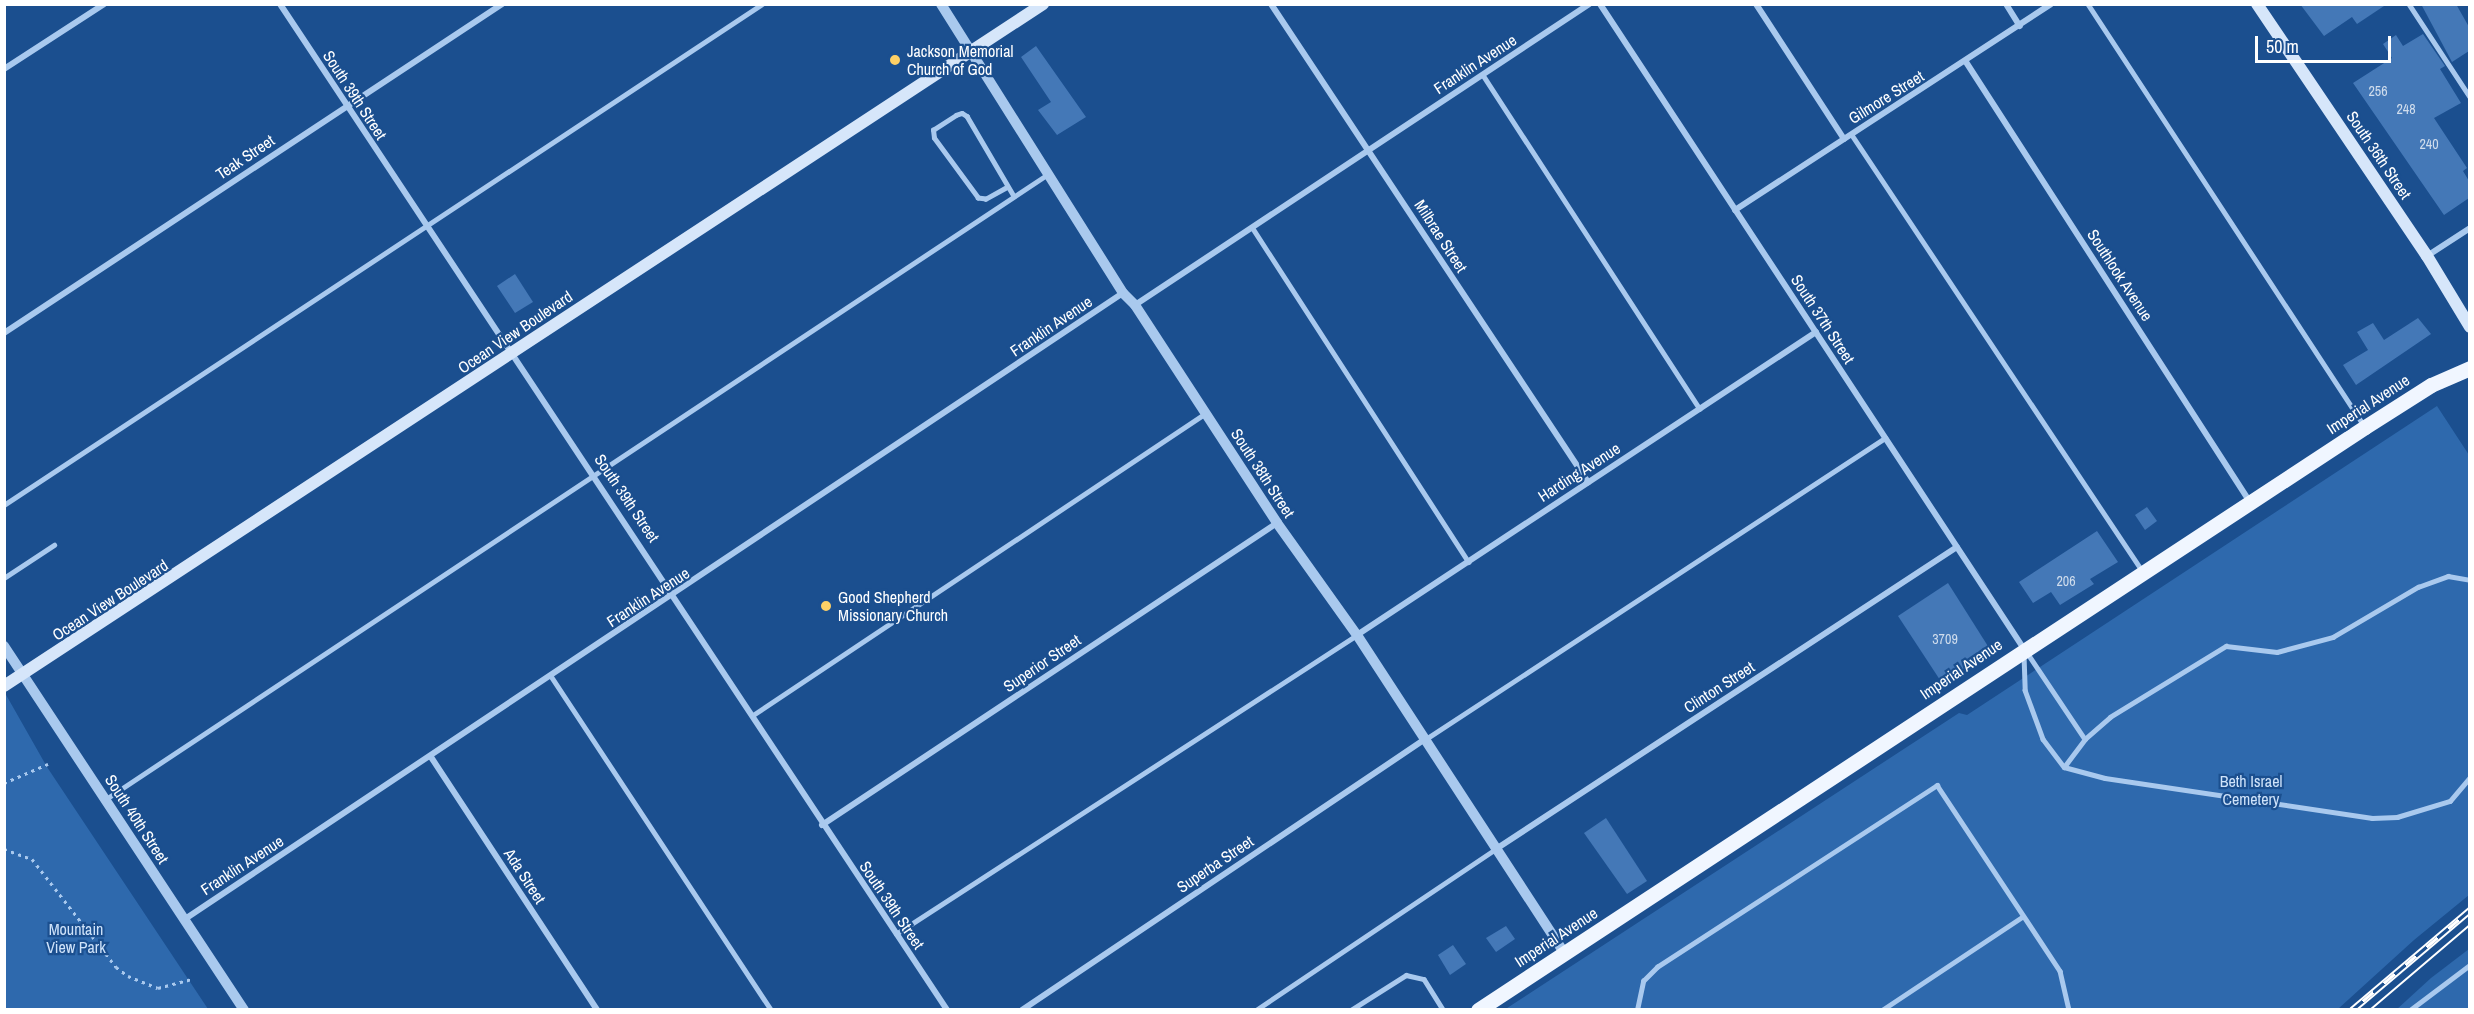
<!DOCTYPE html>
<style>
body{margin:0}
#map{position:relative;width:2474px;height:1014px;overflow:hidden;background:#1b4f8f;font-family:"Archivo Narrow",sans-serif}
div>[style]{position:absolute}
[style*='--x']{left:calc(var(--x)*1px);top:calc(var(--y)*1px);width:calc(var(--w)*1px);rotate:calc(var(--a)*1deg)}
.green>*{inset:0;background:#2e69ad}
.building>*{inset:0;background:#4478b7}
.path>*{height:3px;margin-top:-1.5px;transform-origin:0;background:repeating-linear-gradient(90deg,#a9c9ee 0 3px,transparent 0 7.5px)}
.service>*{height:4.5px;margin:-2.25px;padding:0 2.25px;transform-origin:2.25px;border-radius:2.25px;background:#a9c9ee}
.minor>*{height:6px;margin:-3px;padding:0 3px;transform-origin:3px;border-radius:3px;background:#a9c9ee}
.tertiary>*{height:10px;margin:-5px;padding:0 5px;transform-origin:5px;border-radius:5px;background:#a9c9ee}
.secondary>*{height:12px;margin:-6px;padding:0 6px;transform-origin:6px;border-radius:6px;background:#d6e6fa}
.primary>*{height:15px;margin:-7.5px;padding:0 7.5px;transform-origin:7.5px;border-radius:7.5px;background:#f0f6ff}
.tram>*{height:1.5px;margin:-0.75px;padding:0 0.75px;transform-origin:0.75px;border-radius:0.75px;background:#fff}
.rail>*{height:7px;margin-top:-3.5px;transform-origin:0;background:repeating-linear-gradient(90deg,#1b4f8f 0 14px,#fff 0 28px);box-sizing:border-box;border-block:2px solid #fff}
.dots>*{width:16px;height:16px;translate:-50% -50%;box-sizing:border-box;border:3px solid #1b4f8f;border-radius:50%}
span{translate:-50% -50%;white-space:nowrap;text-align:center;line-height:1.15;-webkit-text-stroke:4.5px #1b4f8f;paint-order:stroke}
.number-label{font-size:14px;color:#d0dded}
.number-label span{-webkit-text-stroke-width:0}
.poi-label{font-size:16px;color:#fff}
.left{translate:0 -50%;text-align:left}
.street-label{font-size:16px;color:#fff}
.park-label{font-size:16px;color:#cfe3fa}
.frame{position:absolute;inset:0;border:6px solid #fff;pointer-events:none}
.scale{position:absolute;left:2255px;top:36px;width:136px;height:27px;box-sizing:border-box;border:3px solid #fff;border-top:0;padding-left:8px;font-size:18px;line-height:21px;white-space:nowrap;color:#fff;-webkit-text-stroke:4px #1b4f8f;paint-order:stroke}
</style>
<div id="map">
<div class="green">
<div style="clip-path:polygon(2437px 406px,2469px 455px,2469px 895px,2414px 940px,2338px 1009px,1504px 1010px,1959px 713px,1967px 715px)"></div>
<div style="clip-path:polygon(5px 693px,47px 767px,208px 1009px,5px 1008px)"></div>
<div style="clip-path:polygon(2469px 949px,2469px 1009px,2396px 1010px,2431px 978px)"></div>
</div>
<div class="building">
<div style="clip-path:polygon(2300px 4px,2387px 4px,2357px 24px,2352px 17px,2324px 36px)"></div>
<div style="clip-path:polygon(2421px 4px,2456px 4px,2469px 27px,2469px 51px,2452px 62px)"></div>
<div style="clip-path:polygon(2423px 34px,2445px 66px,2440px 69px,2461px 103px,2434px 118px,2467px 168px,2463px 171px,2469px 181px,2469px 198px,2444px 215px,2353px 83px,2392px 58px,2383px 44px,2396px 35px,2403px 46px)"></div>
<div style="clip-path:polygon(1036px 46px,1086px 117px,1057px 135px,1038px 110px,1051px 102px,1021px 57px)"></div>
<div style="clip-path:polygon(515px 274px,533px 302px,515px 313px,497px 286px)"></div>
<div style="clip-path:polygon(2418px 318px,2431px 334px,2356px 385px,2343px 365px,2368px 350px,2357px 332px,2373px 323px,2384px 340px)"></div>
<div style="clip-path:polygon(2147px 507px,2157px 521px,2145px 530px,2135px 515px)"></div>
<div style="clip-path:polygon(2097px 531px,2118px 562px,2090px 579px,2094px 584px,2060px 605px,2051px 592px,2033px 603px,2019px 582px)"></div>
<div style="clip-path:polygon(1948px 583px,1991px 651px,1942px 683px,1898px 616px)"></div>
<div style="clip-path:polygon(1606px 818px,1647px 881px,1627px 894px,1584px 833px)"></div>
<div style="clip-path:polygon(1506px 926px,1515px 939px,1496px 952px,1486px 938px)"></div>
<div style="clip-path:polygon(1453px 945px,1466px 964px,1450px 975px,1438px 955px)"></div>
</div>
<div class="path">
<div style="--x:4;--y:783;--w:48;--a:-23.4"></div>
<div style="--x:4;--y:849;--w:30;--a:20"></div>
<div style="--x:32;--y:859;--w:137;--a:52.1"></div>
<div style="--x:116;--y:967;--w:15;--a:37"></div>
<div style="--x:128;--y:976;--w:32;--a:22"></div>
<div style="--x:158;--y:988;--w:34;--a:-15"></div>
</div>
<div class="service">
<div style="--x:2088;--y:4;--w:502;--a:56.78"></div>
<div style="--x:2409;--y:4;--w:111;--a:56.7"></div>
<div style="--x:1483;--y:75;--w:398;--a:57"></div>
<div style="--x:1852;--y:135;--w:521;--a:56.34"></div>
<div style="--x:1008;--y:187;--w:25;--a:151"></div>
<div style="--x:986;--y:199;--w:8;--a:-173"></div>
<div style="--x:978;--y:198;--w:74;--a:-126.3"></div>
<div style="--x:934;--y:138;--w:8;--a:-97"></div>
<div style="--x:933;--y:130;--w:27;--a:-33"></div>
<div style="--x:956;--y:115;--w:6;--a:-18"></div>
<div style="--x:962;--y:113;--w:6;--a:31"></div>
<div style="--x:967;--y:116;--w:93;--a:59.6"></div>
<div style="--x:1252;--y:227;--w:399;--a:57.1"></div>
<div style="--x:4;--y:505;--w:909;--a:-33.46"></div>
<div style="--x:4;--y:578;--w:60;--a:-33.4"></div>
<div style="--x:2026;--y:651;--w:106;--a:56.2"></div>
<div style="--x:2024;--y:655;--w:35;--a:88"></div>
<div style="--x:2025;--y:690;--w:52;--a:69.8"></div>
<div style="--x:2043;--y:739;--w:35;--a:53"></div>
<div style="--x:2064;--y:767;--w:42;--a:15"></div>
<div style="--x:2105;--y:778;--w:270;--a:8.5"></div>
<div style="--x:2372;--y:818;--w:25;--a:-2"></div>
<div style="--x:2397;--y:817;--w:55;--a:-16.8"></div>
<div style="--x:2450;--y:801;--w:31;--a:-50"></div>
<div style="--x:551;--y:676;--w:400;--a:56.6"></div>
<div style="--x:753;--y:715;--w:544;--a:-33.69"></div>
<div style="--x:1426;--y:739;--w:549;--a:-33.26"></div>
<div style="--x:2064;--y:767;--w:35;--a:-53"></div>
<div style="--x:2085;--y:739;--w:33;--a:-41"></div>
<div style="--x:2110;--y:717;--w:136;--a:-31.5"></div>
<div style="--x:2226;--y:646;--w:51;--a:6.7"></div>
<div style="--x:2277;--y:652;--w:58;--a:-15"></div>
<div style="--x:2333;--y:637;--w:99;--a:-30.5"></div>
<div style="--x:2418;--y:587;--w:32;--a:-20"></div>
<div style="--x:2448;--y:576;--w:22;--a:10"></div>
<div style="--x:106;--y:799;--w:1130;--a:-33.56"></div>
<div style="--x:896;--y:934;--w:549;--a:-32.97"></div>
<div style="--x:1256;--y:1010;--w:289;--a:-33.9"></div>
<div style="--x:1351;--y:1010;--w:65;--a:-32.5"></div>
<div style="--x:1406;--y:975;--w:18;--a:13"></div>
<div style="--x:1424;--y:979;--w:36;--a:58"></div>
<div style="--x:1637;--y:1010;--w:30;--a:-78"></div>
<div style="--x:1643;--y:981;--w:20;--a:-45"></div>
<div style="--x:1657;--y:967;--w:334;--a:-33"></div>
<div style="--x:1937;--y:785;--w:223;--a:56.5"></div>
<div style="--x:2060;--y:971;--w:40;--a:77"></div>
<div style="--x:1882;--y:1010;--w:168;--a:-33.6"></div>
<div style="--x:2410;--y:1010;--w:75;--a:-36.9"></div>
</div>
<div class="minor">
<div style="--x:280;--y:4;--w:1207;--a:56.45"></div>
<div style="--x:1271;--y:4;--w:574;--a:56.45"></div>
<div style="--x:1600;--y:4;--w:772;--a:56.68"></div>
<div style="--x:1756;--y:4;--w:161;--a:56.9"></div>
<div style="--x:2006;--y:4;--w:26;--a:58"></div>
<div style="--x:1966;--y:62;--w:524;--a:57.16"></div>
<div style="--x:4;--y:69;--w:119;--a:-33"></div>
<div style="--x:1735;--y:210;--w:377;--a:-33.1"></div>
<div style="--x:2427;--y:256;--w:51;--a:-33.1"></div>
<div style="--x:1135;--y:305;--w:545;--a:-33.54"></div>
<div style="--x:4;--y:333;--w:597;--a:-33.45"></div>
<div style="--x:1357;--y:635;--w:550;--a:-33.43"></div>
<div style="--x:431;--y:757;--w:303;--a:56.7"></div>
<div style="--x:822;--y:825;--w:546;--a:-33.57"></div>
<div style="--x:1496;--y:849;--w:551;--a:-33.23"></div>
<div style="--x:185;--y:919;--w:1128;--a:-33.72"></div>
<div style="--x:1022;--y:1010;--w:483;--a:-33.9"></div>
</div>
<div class="tertiary">
<div style="--x:941;--y:4;--w:342;--a:57.8"></div>
<div style="--x:1123;--y:293;--w:17;--a:45"></div>
<div style="--x:1135;--y:305;--w:260;--a:56.9"></div>
<div style="--x:1277;--y:523;--w:138;--a:54.5"></div>
<div style="--x:1357;--y:635;--w:381;--a:56.9"></div>
<div style="--x:4;--y:646;--w:436;--a:56.6"></div>
</div>
<div class="secondary">
<div style="--x:2257;--y:4;--w:304;--a:56"></div>
<div style="--x:2427;--y:256;--w:83;--a:58.8"></div>
<div style="--x:4;--y:686;--w:1243;--a:-33.28"></div>
</div>
<div class="primary">
<div style="--x:1478;--y:1010;--w:1061;--a:-33.32"></div>
<div style="--x:2365;--y:427;--w:78;--a:-32.5"></div>
<div style="--x:2431;--y:385;--w:43;--a:-23.6"></div>
</div>
<div class="tram">
<div style="--x:2370;--y:1010;--w:131;--a:-40.4"></div>
</div>
<div class="rail">
<div style="--x:2352;--y:1010;--w:155;--a:-40.3"></div>
</div>
<div class="dots">
<div style="left:895px;top:60px;background:#ffd166"></div>
<div style="left:826px;top:606px;background:#ffd166"></div>
</div>
<div class="number-label">
<span style="left:2378px;top:91px">256</span>
<span style="left:2406px;top:109px">248</span>
<span style="left:2429px;top:144px">240</span>
<span style="left:2066px;top:581px">206</span>
<span style="left:1945px;top:639px">3709</span>
</div>
<div class="poi-label">
<span class="left" style="left:907px;top:60px">Jackson Memorial<br>Church of God</span>
<span class="left" style="left:838px;top:606px">Good Shepherd<br>Missionary Church</span>
</div>
<div class="street-label">
<span style="left:1475px;top:64px;rotate:-33deg">Franklin Avenue</span>
<span style="left:355px;top:95px;rotate:57deg">South 39th Street</span>
<span style="left:1886px;top:97px;rotate:-32deg">Gilmore Street</span>
<span style="left:2379px;top:155px;rotate:56deg">South 36th Street</span>
<span style="left:245px;top:157px;rotate:-34deg">Teak Street</span>
<span style="left:1441px;top:236px;rotate:57deg">Milbrae Street</span>
<span style="left:2120px;top:275px;rotate:57deg">Southlook Avenue</span>
<span style="left:1823px;top:319px;rotate:57deg">South 37th Street</span>
<span style="left:1051px;top:326px;rotate:-34deg">Franklin Avenue</span>
<span style="left:515px;top:332px;rotate:-34deg">Ocean View Boulevard</span>
<span style="left:2368px;top:404px;rotate:-33deg">Imperial Avenue</span>
<span style="left:1579px;top:472px;rotate:-33deg">Harding Avenue</span>
<span style="left:1263px;top:473px;rotate:57deg">South 38th Street</span>
<span style="left:627px;top:498px;rotate:56deg">South 39th Street</span>
<span style="left:648px;top:597px;rotate:-33deg">Franklin Avenue</span>
<span style="left:110px;top:600px;rotate:-33deg">Ocean View Boulevard</span>
<span style="left:1042px;top:663px;rotate:-34deg">Superior Street</span>
<span style="left:1961px;top:669px;rotate:-34deg">Imperial Avenue</span>
<span style="left:1719px;top:687px;rotate:-33deg">Clinton Street</span>
<span style="left:137px;top:819px;rotate:57deg">South 40th Street</span>
<span style="left:1215px;top:864px;rotate:-34deg">Superba Street</span>
<span style="left:242px;top:865px;rotate:-33deg">Franklin Avenue</span>
<span style="left:525px;top:876px;rotate:57deg">Ada Street</span>
<span style="left:892px;top:905px;rotate:56deg">South 39th Street</span>
<span style="left:1556px;top:937px;rotate:-33deg">Imperial Avenue</span>
</div>
<div class="park-label">
<span style="left:2251px;top:790px">Beth Israel<br>Cemetery</span>
<span style="left:76px;top:938px">Mountain<br>View Park</span>
</div>
<div class="frame"></div>
<div class="scale">50 m</div>
</div>
